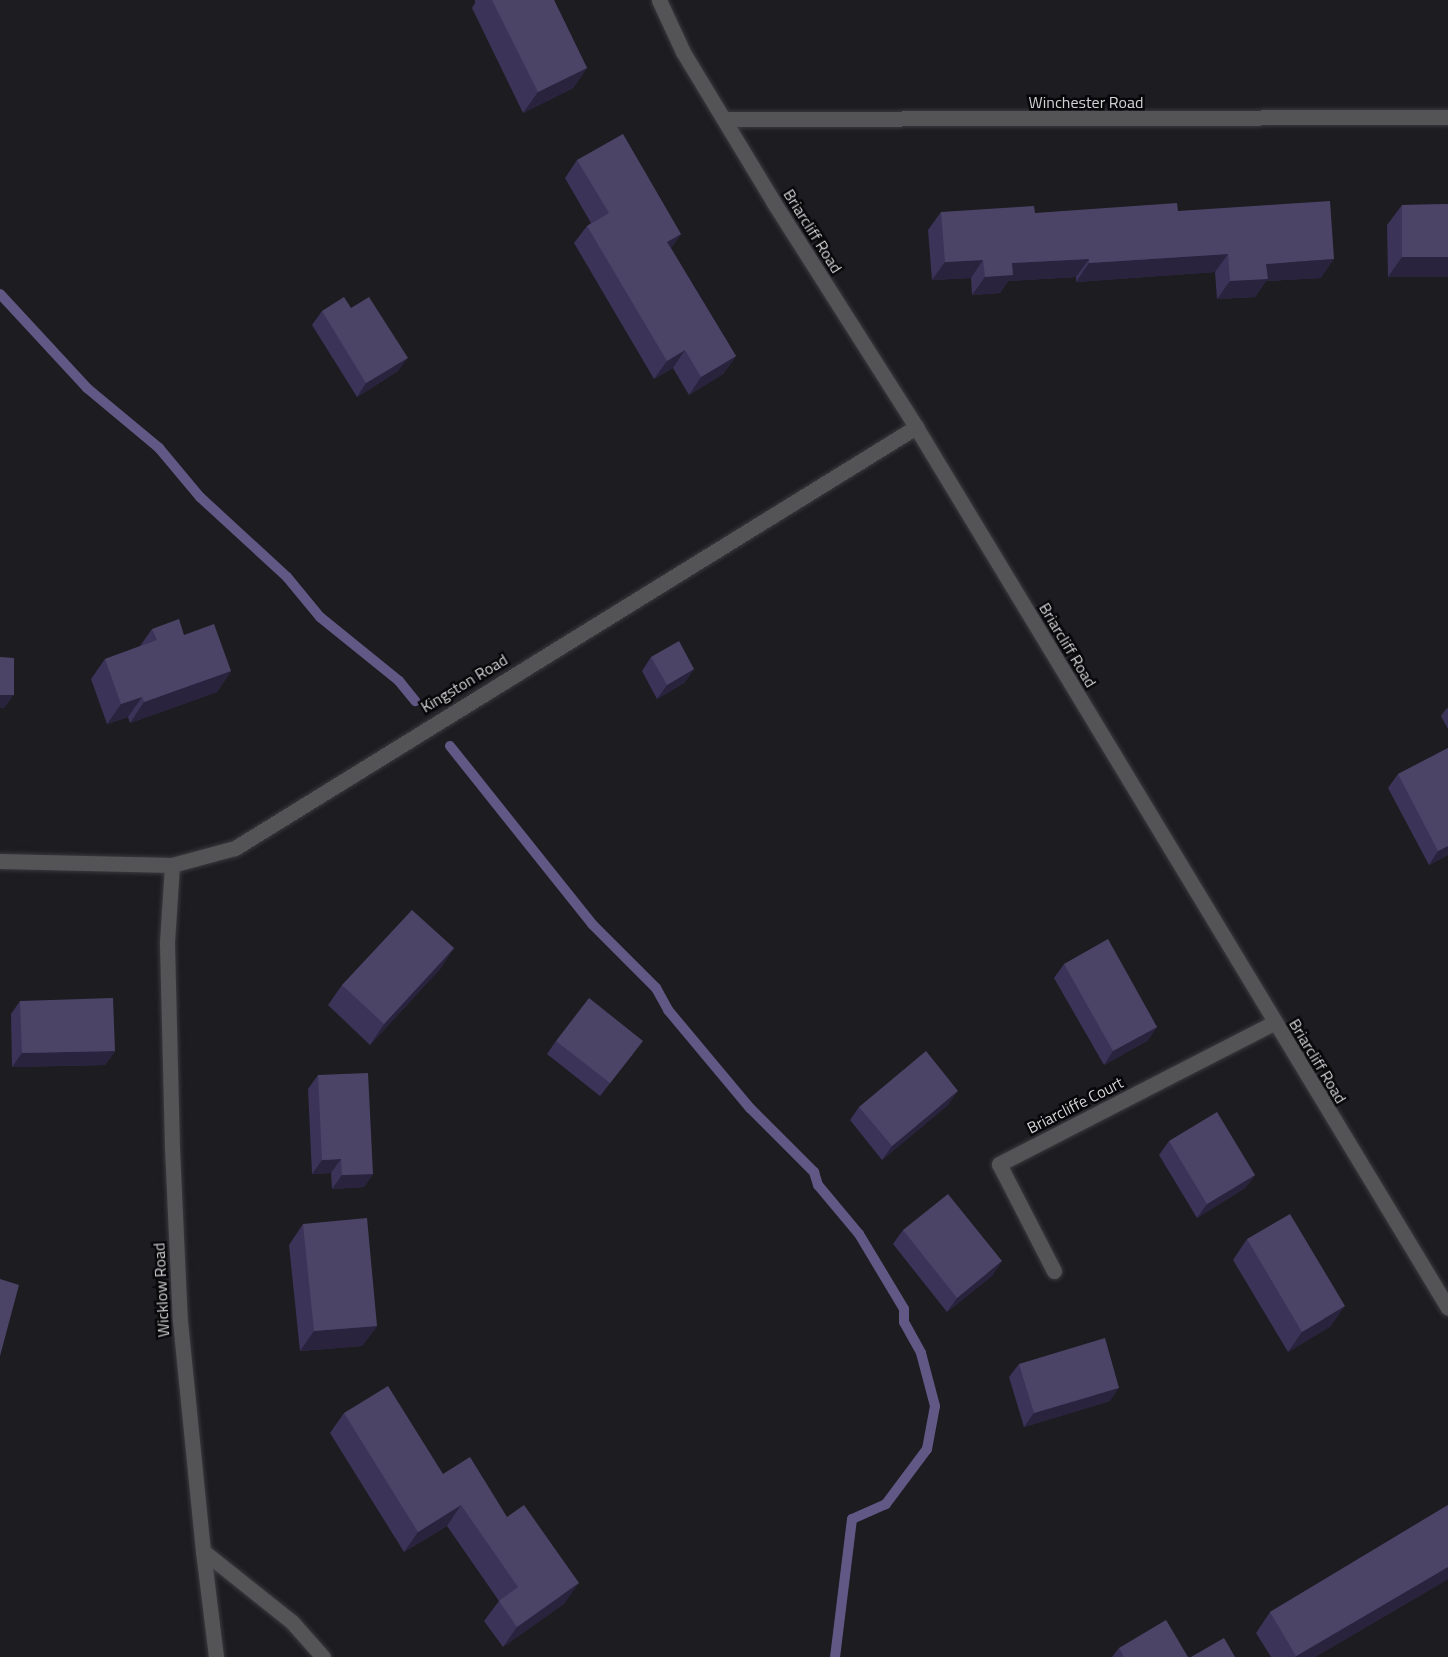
<!DOCTYPE html>
<style>
body{margin:0}
#map{position:relative;width:1448px;height:1657px;overflow:hidden;background:#1d1c21;font-family:"Titillium Web",sans-serif}
div>[style]{position:absolute}
[style*='--x']{left:calc(var(--x)*1px);top:calc(var(--y)*1px);width:calc(var(--w)*1px);rotate:calc(var(--a)*1deg)}
.stream>*{height:10px;margin:-5px;padding:0 5px;transform-origin:5px;border-radius:5px;background:#625885}
.roads{filter:drop-shadow(0 0 2px #3a393e) drop-shadow(0 0 2px #3a393e)}
.street>*{height:15px;margin:-7.5px;padding:0 7.5px;transform-origin:7.5px;border-radius:7.5px;background:#545457}
.wall>*{inset:0;background:#3c3359}
.shaded-wall>*{inset:0;background:#29233d}
.building>*{inset:0;background:#4c4467}
span{translate:-50% -50%;white-space:nowrap;text-align:center;line-height:1.15;-webkit-text-stroke:5px #070709;paint-order:stroke}
.street-label{font-size:16px;color:#d2d2d5}
</style>
<div id="map">
<div class="stream">
<div style="--x:0;--y:294;--w:128;--a:47.2"></div>
<div style="--x:87;--y:388;--w:94;--a:39.8"></div>
<div style="--x:159;--y:448;--w:64;--a:50.1"></div>
<div style="--x:200;--y:497;--w:118;--a:42.6"></div>
<div style="--x:287;--y:577;--w:52;--a:50.5"></div>
<div style="--x:320;--y:617;--w:102;--a:39"></div>
<div style="--x:399;--y:681;--w:26;--a:51"></div>
<div style="--x:450;--y:746;--w:228;--a:51.4"></div>
<div style="--x:592;--y:924;--w:91;--a:45"></div>
<div style="--x:656;--y:988;--w:25;--a:61"></div>
<div style="--x:668;--y:1010;--w:128;--a:50.1"></div>
<div style="--x:750;--y:1108;--w:91;--a:45"></div>
<div style="--x:814;--y:1172;--w:14;--a:73"></div>
<div style="--x:818;--y:1185;--w:64;--a:50.1"></div>
<div style="--x:859;--y:1234;--w:87;--a:59"></div>
<div style="--x:904;--y:1309;--w:13;--a:90"></div>
<div style="--x:904;--y:1322;--w:35;--a:61"></div>
<div style="--x:921;--y:1353;--w:55;--a:75.2"></div>
<div style="--x:935;--y:1406;--w:44;--a:100.5"></div>
<div style="--x:927;--y:1449;--w:69;--a:126.7"></div>
<div style="--x:886;--y:1504;--w:37;--a:156"></div>
<div style="--x:852;--y:1519;--w:139;--a:97"></div>
</div>
<div class="roads">
<div class="street">
<div style="--x:659;--y:0;--w:57;--a:65.2"></div>
<div style="--x:683;--y:52;--w:176;--a:58.9"></div>
<div style="--x:774;--y:203;--w:265;--a:57.6"></div>
<div style="--x:916;--y:427;--w:1029;--a:58.87"></div>
<div style="--x:724;--y:119;--w:724;--a:-0.16"></div>
<div style="--x:0;--y:861;--w:172;--a:1.3"></div>
<div style="--x:172;--y:865;--w:65;--a:-15.1"></div>
<div style="--x:235;--y:848;--w:801;--a:-31.72"></div>
<div style="--x:172;--y:865;--w:78;--a:93.7"></div>
<div style="--x:167;--y:943;--w:205;--a:88.6"></div>
<div style="--x:172;--y:1148;--w:173;--a:87.4"></div>
<div style="--x:180;--y:1321;--w:231;--a:84.3"></div>
<div style="--x:203;--y:1551;--w:114;--a:38.6"></div>
<div style="--x:292;--y:1622;--w:47;--a:48.5"></div>
<div style="--x:1054;--y:1271;--w:120;--a:-117.2"></div>
<div style="--x:999;--y:1164;--w:308;--a:-27.2"></div>
<div style="--x:203;--y:1551;--w:107;--a:83"></div>
</div>
</div>
<div class="wall">
<div style="clip-path:polygon(475px 0,554px 0,587px 68px,573px 88px,523px 113px,472px 8px,475px 3px)"></div>
<div style="clip-path:polygon(577px 160px,681px 234px,671px 248px,736px 356px,723px 374px,689px 395px,673px 368px,654px 379px,574px 243px,587px 226px,591px 223px,565px 178px)"></div>
<div style="clip-path:polygon(1448px 204px,1448px 277px,1388px 277px,1387px 225px,1402px 205px)"></div>
<div style="clip-path:polygon(1178px 211px,1321px 278px,1266px 281px,1255px 297px,1217px 299px,1215px 272px,1076px 282px,1076px 277px,1008px 281px,1000px 293px,972px 295px,971px 278px,932px 280px,928px 230px,941px 212px,1035px 213px)"></div>
<div style="clip-path:polygon(322px 311px,398px 371px,357px 397px,312px 325px)"></div>
<div style="clip-path:polygon(152px 629px,184px 635px,231px 671px,217px 692px,130px 723px,128px 717px,107px 724px,91px 679px,105px 659px,140px 646px)"></div>
<div style="clip-path:polygon(651px 657px,694px 669px,684px 683px,657px 699px,642px 671px)"></div>
<div style="clip-path:polygon(1448px 708px,1448px 729px,1441px 716px,1446px 709px)"></div>
<div style="clip-path:polygon(1448px 748px,1448px 855px,1429px 865px,1388px 788px,1398px 774px)"></div>
<div style="clip-path:polygon(454px 948px,440px 969px,370px 1045px,328px 1005px,342px 985px)"></div>
<div style="clip-path:polygon(1064px 964px,1157px 1027px,1147px 1041px,1104px 1065px,1054px 978px)"></div>
<div style="clip-path:polygon(20px 1001px,115px 1051px,105px 1065px,12px 1067px,11px 1014px)"></div>
<div style="clip-path:polygon(556px 1041px,633px 1054px,600px 1096px,547px 1054px)"></div>
<div style="clip-path:polygon(318px 1075px,373px 1174px,364px 1187px,332px 1189px,331px 1173px,312px 1174px,308px 1089px)"></div>
<div style="clip-path:polygon(948px 1105px,882px 1160px,850px 1120px,859px 1107px)"></div>
<div style="clip-path:polygon(1169px 1141px,1255px 1175px,1245px 1188px,1197px 1218px,1159px 1155px)"></div>
<div style="clip-path:polygon(303px 1224px,377px 1326px,362px 1346px,300px 1351px,289px 1245px)"></div>
<div style="clip-path:polygon(903px 1230px,993px 1275px,947px 1312px,893px 1244px)"></div>
<div style="clip-path:polygon(1247px 1239px,1331px 1326px,1288px 1352px,1233px 1260px)"></div>
<div style="clip-path:polygon(1019px 1364px,1110px 1401px,1024px 1427px,1009px 1377px)"></div>
<div style="clip-path:polygon(344px 1413px,443px 1474px,507px 1517px,565px 1603px,503px 1647px,484px 1621px,499px 1601px,447px 1526px,404px 1552px,330px 1433px)"></div>
<div style="clip-path:polygon(1448px 1505px,1448px 1579px,1315px 1657px,1271px 1657px,1256px 1633px,1270px 1612px)"></div>
<div style="clip-path:polygon(1119px 1648px,1188px 1657px,1112px 1657px)"></div>
</div>
<div class="shaded-wall">
<div style="clip-path:polygon(587px 68px,573px 88px,523px 113px,538px 92px)"></div>
<div style="clip-path:polygon(681px 234px,669px 251px,667px 242px)"></div>
<div style="clip-path:polygon(1228px 254px,1215px 272px,1076px 282px,1089px 263px)"></div>
<div style="clip-path:polygon(1402px 257px,1448px 257px,1448px 277px,1388px 277px)"></div>
<div style="clip-path:polygon(1089px 259px,1076px 277px,1008px 281px,1000px 293px,972px 295px,985px 277px,1012px 263px)"></div>
<div style="clip-path:polygon(1334px 259px,1321px 278px,1266px 281px,1255px 297px,1217px 299px,1230px 281px,1266px 264px)"></div>
<div style="clip-path:polygon(983px 260px,971px 278px,932px 280px,945px 262px)"></div>
<div style="clip-path:polygon(685px 350px,673px 368px,654px 379px,667px 361px)"></div>
<div style="clip-path:polygon(736px 356px,723px 374px,689px 395px,701px 377px)"></div>
<div style="clip-path:polygon(408px 358px,398px 371px,357px 397px,366px 383px)"></div>
<div style="clip-path:polygon(694px 669px,684px 683px,657px 699px,667px 685px)"></div>
<div style="clip-path:polygon(231px 671px,217px 692px,130px 723px,144px 702px)"></div>
<div style="clip-path:polygon(0 695px,14px 695px,4px 708px,0 708px)"></div>
<div style="clip-path:polygon(142px 697px,128px 717px,107px 724px,121px 704px)"></div>
<div style="clip-path:polygon(1448px 846px,1448px 855px,1429px 865px,1438px 851px)"></div>
<div style="clip-path:polygon(454px 948px,440px 969px,370px 1045px,384px 1024px)"></div>
<div style="clip-path:polygon(1157px 1027px,1147px 1041px,1104px 1065px,1113px 1051px)"></div>
<div style="clip-path:polygon(115px 1051px,105px 1065px,12px 1067px,22px 1053px)"></div>
<div style="clip-path:polygon(958px 1091px,948px 1105px,882px 1160px,892px 1146px)"></div>
<div style="clip-path:polygon(341px 1159px,331px 1173px,312px 1174px,322px 1160px)"></div>
<div style="clip-path:polygon(373px 1174px,364px 1187px,332px 1189px,342px 1175px)"></div>
<div style="clip-path:polygon(1255px 1175px,1245px 1188px,1197px 1218px,1207px 1204px)"></div>
<div style="clip-path:polygon(1002px 1261px,993px 1275px,947px 1312px,957px 1298px)"></div>
<div style="clip-path:polygon(1345px 1306px,1331px 1326px,1288px 1352px,1302px 1332px)"></div>
<div style="clip-path:polygon(377px 1326px,362px 1346px,300px 1351px,314px 1331px)"></div>
<div style="clip-path:polygon(1119px 1388px,1110px 1401px,1024px 1427px,1034px 1413px)"></div>
<div style="clip-path:polygon(461px 1505px,447px 1526px,404px 1552px,418px 1532px)"></div>
<div style="clip-path:polygon(1448px 1567px,1448px 1579px,1315px 1657px,1295px 1657px)"></div>
<div style="clip-path:polygon(579px 1583px,565px 1603px,503px 1647px,517px 1627px)"></div>
</div>
<div class="building">
<div style="clip-path:polygon(492px 0,554px 0,587px 68px,538px 92px)"></div>
<div style="clip-path:polygon(623px 134px,681px 234px,667px 242px,736px 356px,701px 377px,685px 350px,667px 361px,587px 226px,609px 213px,577px 160px)"></div>
<div style="clip-path:polygon(1330px 201px,1334px 259px,1266px 264px,1268px 279px,1230px 281px,1228px 254px,1089px 263px,1089px 259px,1012px 263px,1013px 275px,985px 277px,983px 260px,945px 262px,941px 212px,1034px 206px,1035px 213px,1177px 203px,1178px 211px)"></div>
<div style="clip-path:polygon(1448px 204px,1448px 257px,1402px 257px,1402px 205px)"></div>
<div style="clip-path:polygon(344px 297px,351px 308px,369px 297px,408px 358px,366px 383px,322px 311px)"></div>
<div style="clip-path:polygon(179px 619px,184px 635px,214px 624px,231px 671px,144px 702px,142px 697px,121px 704px,105px 659px,157px 640px,152px 629px)"></div>
<div style="clip-path:polygon(679px 641px,694px 669px,667px 685px,651px 657px)"></div>
<div style="clip-path:polygon(0 653px,0 657px,14px 658px,14px 695px,0 695px)"></div>
<div style="clip-path:polygon(1448px 748px,1448px 846px,1438px 851px,1398px 774px)"></div>
<div style="clip-path:polygon(412px 910px,454px 948px,384px 1024px,342px 985px)"></div>
<div style="clip-path:polygon(1108px 939px,1157px 1027px,1113px 1051px,1064px 964px)"></div>
<div style="clip-path:polygon(113px 998px,115px 1051px,22px 1053px,20px 1001px)"></div>
<div style="clip-path:polygon(589px 998px,643px 1041px,610px 1083px,556px 1041px)"></div>
<div style="clip-path:polygon(926px 1051px,958px 1091px,892px 1146px,859px 1107px)"></div>
<div style="clip-path:polygon(368px 1073px,373px 1174px,342px 1175px,341px 1159px,322px 1160px,318px 1075px)"></div>
<div style="clip-path:polygon(1217px 1112px,1255px 1175px,1207px 1204px,1169px 1141px)"></div>
<div style="clip-path:polygon(948px 1194px,1002px 1261px,957px 1298px,903px 1230px)"></div>
<div style="clip-path:polygon(1290px 1214px,1345px 1306px,1302px 1332px,1247px 1239px)"></div>
<div style="clip-path:polygon(367px 1218px,377px 1326px,314px 1331px,303px 1224px)"></div>
<div style="clip-path:polygon(0 1279px,19px 1285px,0 1356px)"></div>
<div style="clip-path:polygon(1105px 1338px,1119px 1388px,1034px 1413px,1019px 1364px)"></div>
<div style="clip-path:polygon(388px 1386px,443px 1474px,470px 1457px,507px 1517px,524px 1505px,579px 1583px,517px 1627px,499px 1601px,518px 1587px,461px 1505px,418px 1532px,344px 1413px)"></div>
<div style="clip-path:polygon(1448px 1505px,1448px 1567px,1296px 1656px,1270px 1612px)"></div>
<div style="clip-path:polygon(1166px 1620px,1188px 1657px,1124px 1657px,1119px 1648px)"></div>
<div style="clip-path:polygon(1224px 1638px,1235px 1657px,1191px 1657px)"></div>
</div>
<div class="street-label">
<span style="left:1086px;top:102px">Winchester Road</span>
<span style="left:813px;top:231px;rotate:58deg">Briarcliff Road</span>
<span style="left:1068px;top:645px;rotate:59deg">Briarcliff Road</span>
<span style="left:464px;top:683px;rotate:-31deg">Kingston Road</span>
<span style="left:1318px;top:1061px;rotate:59deg">Briarcliff Road</span>
<span style="left:1075px;top:1105px;rotate:-27deg">Briarcliffe Court</span>
<span style="left:161px;top:1290px;rotate:-93deg">Wicklow Road</span>
</div>
</div>
